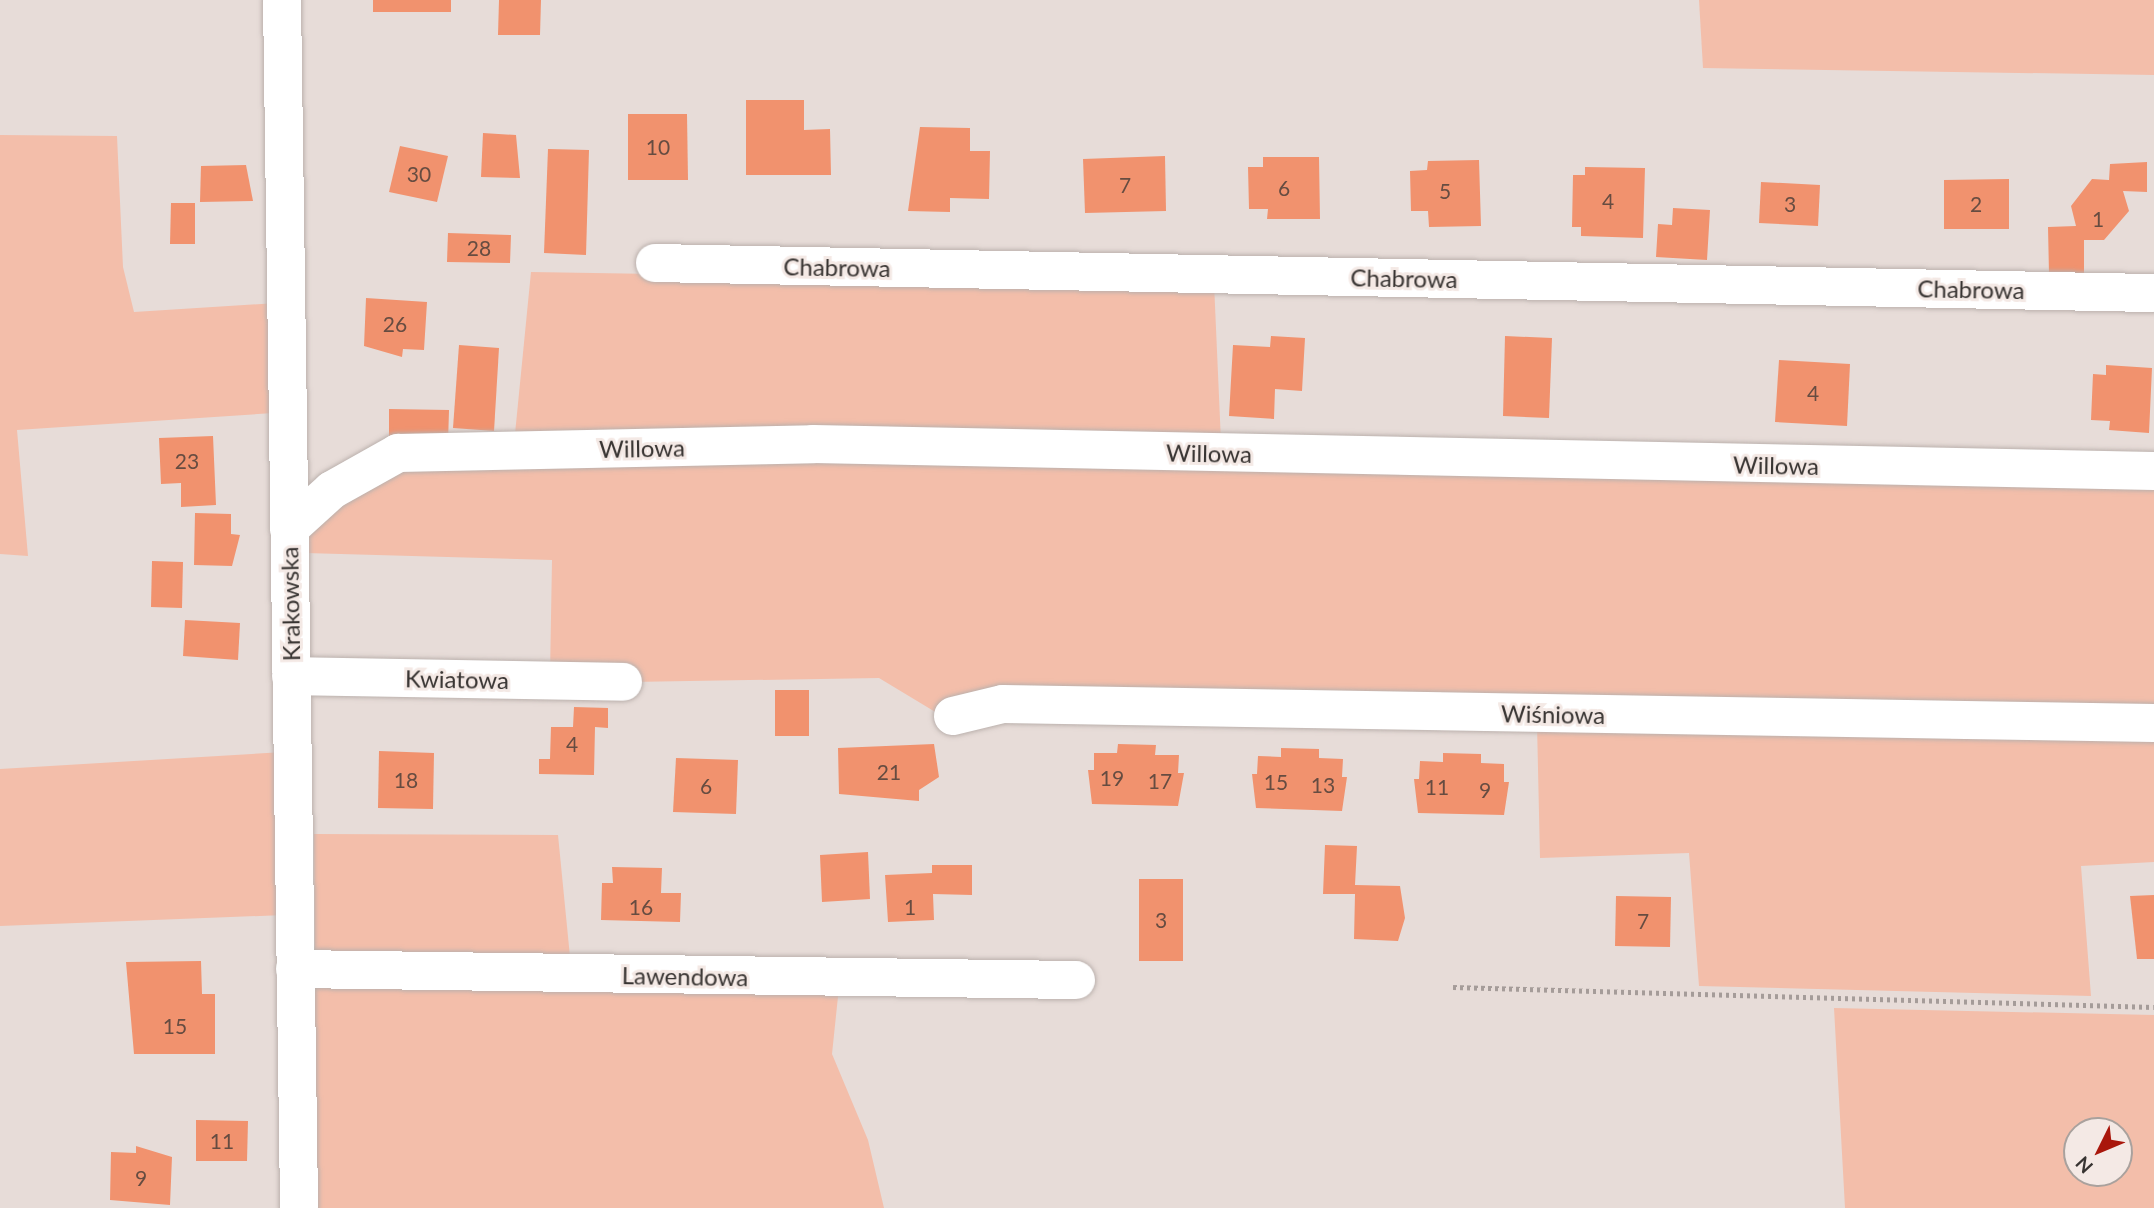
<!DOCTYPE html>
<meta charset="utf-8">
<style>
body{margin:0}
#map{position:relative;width:2154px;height:1208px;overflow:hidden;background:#e7dcd8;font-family:Lato,sans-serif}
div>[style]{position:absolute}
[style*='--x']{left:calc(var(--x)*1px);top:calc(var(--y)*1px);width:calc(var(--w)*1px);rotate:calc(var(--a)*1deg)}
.green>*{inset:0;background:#f3beaa}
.building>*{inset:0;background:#f1926e}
.path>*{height:4.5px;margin-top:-2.25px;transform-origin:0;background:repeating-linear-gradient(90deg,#a59c99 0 3.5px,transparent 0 7px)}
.roads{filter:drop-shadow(0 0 2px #bbb1ad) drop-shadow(0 0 2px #bbb1ad)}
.minor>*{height:38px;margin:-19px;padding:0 19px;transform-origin:19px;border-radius:19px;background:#fff}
span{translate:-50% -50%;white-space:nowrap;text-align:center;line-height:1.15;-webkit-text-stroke:6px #f4e9e5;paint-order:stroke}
.number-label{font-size:21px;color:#664c41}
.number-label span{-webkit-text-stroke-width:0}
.street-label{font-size:24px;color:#383432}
.north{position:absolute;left:2063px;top:1117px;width:70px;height:70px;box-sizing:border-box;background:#f4e9e5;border:2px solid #a9a19d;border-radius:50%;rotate:227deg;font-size:19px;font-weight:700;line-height:28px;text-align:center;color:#383432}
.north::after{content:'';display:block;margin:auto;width:24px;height:32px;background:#a9170c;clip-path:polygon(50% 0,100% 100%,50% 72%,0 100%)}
</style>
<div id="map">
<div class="green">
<div style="clip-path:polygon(1699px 0,2154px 0,2154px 75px,1703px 68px)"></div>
<div style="clip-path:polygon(0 135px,117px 136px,123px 267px,134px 312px,277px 303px,273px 413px,17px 430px,28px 556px,0 554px)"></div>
<div style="clip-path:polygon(531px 272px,1214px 283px,1221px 442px,514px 444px)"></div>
<div style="clip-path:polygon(885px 454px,2154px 479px,2154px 716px,937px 713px,879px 678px,630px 682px,550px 674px,552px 560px,305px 553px,305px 526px,402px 460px)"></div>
<div style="clip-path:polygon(1537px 724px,2154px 734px,2154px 862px,2081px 866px,2091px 996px,1699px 986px,1689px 853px,1540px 858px)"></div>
<div style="clip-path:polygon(284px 752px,284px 915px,0 926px,0 769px)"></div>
<div style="clip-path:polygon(314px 834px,558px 835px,571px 967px,315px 961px)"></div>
<div style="clip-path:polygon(314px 976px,839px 987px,832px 1054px,868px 1140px,884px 1208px,317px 1208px)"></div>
<div style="clip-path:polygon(evenodd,1834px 1008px,2154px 1015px,2154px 1208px,1845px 1208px,1834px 1008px,2119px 1131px,2119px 1173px,2077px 1173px,2077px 1131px,2119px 1131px)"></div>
</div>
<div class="building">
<div style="clip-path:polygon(373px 0,451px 0,451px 12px,373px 12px)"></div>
<div style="clip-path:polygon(499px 0,541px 0,540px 35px,498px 35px)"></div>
<div style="clip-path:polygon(746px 100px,804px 100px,804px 130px,830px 129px,831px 175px,746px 175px)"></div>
<div style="clip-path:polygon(628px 114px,687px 114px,688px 180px,628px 180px)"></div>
<div style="clip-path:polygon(920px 127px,970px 128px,970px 151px,990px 151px,989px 199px,950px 198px,950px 212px,908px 211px)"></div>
<div style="clip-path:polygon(483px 133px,516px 135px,520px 178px,481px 177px)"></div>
<div style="clip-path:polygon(400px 146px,448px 156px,437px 202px,389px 192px)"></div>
<div style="clip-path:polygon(548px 149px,589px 150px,586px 255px,544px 253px)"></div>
<div style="clip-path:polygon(1165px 156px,1166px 211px,1085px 213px,1083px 159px)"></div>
<div style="clip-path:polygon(1263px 157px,1319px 157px,1320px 219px,1267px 219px,1268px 209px,1249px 209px,1248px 167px,1263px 167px)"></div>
<div style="clip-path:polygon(1479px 160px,1481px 226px,1429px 227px,1428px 211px,1411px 211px,1410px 171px,1427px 170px,1428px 161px)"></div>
<div style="clip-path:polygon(2147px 162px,2147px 192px,2123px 191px,2129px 211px,2104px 240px,2084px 240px,2084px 273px,2049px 274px,2048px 227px,2076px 226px,2071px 206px,2092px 179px,2109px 180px,2110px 164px)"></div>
<div style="clip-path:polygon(246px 165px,253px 201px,200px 202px,201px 166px)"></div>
<div style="clip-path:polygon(1585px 167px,1645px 168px,1643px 238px,1581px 236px,1581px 227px,1572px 227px,1573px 175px,1585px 175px)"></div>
<div style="clip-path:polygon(2009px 179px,2009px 229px,1944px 229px,1944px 180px)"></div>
<div style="clip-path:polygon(1761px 182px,1820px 185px,1818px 226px,1759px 223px)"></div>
<div style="clip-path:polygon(171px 203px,195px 203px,195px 244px,170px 244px)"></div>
<div style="clip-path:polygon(1673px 208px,1710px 210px,1707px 260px,1656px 257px,1658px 224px,1672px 225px)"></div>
<div style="clip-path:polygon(448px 233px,511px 235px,510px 263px,447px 262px)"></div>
<div style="clip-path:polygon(366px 298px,427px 302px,424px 350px,403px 349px,402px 357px,364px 346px)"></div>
<div style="clip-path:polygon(1271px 336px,1305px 338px,1302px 391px,1275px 389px,1274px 419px,1229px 416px,1233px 345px,1270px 347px)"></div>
<div style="clip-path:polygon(1505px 336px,1552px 338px,1549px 418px,1503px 416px)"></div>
<div style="clip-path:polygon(459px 345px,499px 348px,494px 431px,453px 428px)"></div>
<div style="clip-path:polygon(1779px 360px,1850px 364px,1847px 426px,1775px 422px)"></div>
<div style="clip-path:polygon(2106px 365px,2152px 368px,2149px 433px,2109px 430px,2110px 421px,2091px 420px,2093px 374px,2106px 375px)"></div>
<div style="clip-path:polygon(389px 409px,449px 410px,448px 442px,389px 441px)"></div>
<div style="clip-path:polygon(213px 436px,216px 505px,181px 507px,181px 483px,161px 484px,159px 438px)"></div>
<div style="clip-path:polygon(195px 513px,231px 514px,231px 534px,240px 535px,232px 566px,194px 565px)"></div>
<div style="clip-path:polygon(152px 561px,183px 562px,182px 608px,151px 607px)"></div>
<div style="clip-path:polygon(185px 620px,240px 623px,238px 660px,183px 656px)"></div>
<div style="clip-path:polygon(775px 690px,809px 690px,809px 736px,775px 736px)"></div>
<div style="clip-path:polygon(574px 707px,608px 708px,608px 728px,595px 727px,594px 775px,539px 774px,539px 759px,550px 759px,551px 727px,573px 727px)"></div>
<div style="clip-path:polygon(934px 744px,939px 777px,919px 790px,919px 801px,839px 794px,838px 748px)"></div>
<div style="clip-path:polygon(1118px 744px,1156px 745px,1155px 755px,1179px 755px,1178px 773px,1184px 773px,1178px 806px,1092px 804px,1088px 770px,1094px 770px,1094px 753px,1117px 753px)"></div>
<div style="clip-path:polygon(1281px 748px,1319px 749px,1319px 758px,1343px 759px,1342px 777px,1347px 777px,1342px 811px,1256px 808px,1252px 774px,1257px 774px,1258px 756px,1281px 757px)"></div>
<div style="clip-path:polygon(379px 751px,434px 753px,433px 809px,378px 808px)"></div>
<div style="clip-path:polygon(1443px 753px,1481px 754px,1481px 763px,1504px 764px,1504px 782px,1509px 782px,1504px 815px,1418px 813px,1414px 779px,1419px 779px,1420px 761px,1443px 762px)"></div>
<div style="clip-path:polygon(676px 758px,738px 760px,736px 814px,673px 812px)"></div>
<div style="clip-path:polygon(1325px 845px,1357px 846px,1355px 885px,1400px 886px,1405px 918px,1398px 941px,1354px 939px,1355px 894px,1323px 894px)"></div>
<div style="clip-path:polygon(868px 852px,870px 899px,822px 902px,820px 855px)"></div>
<div style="clip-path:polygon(932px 865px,972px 865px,972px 895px,933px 894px,934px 920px,888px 922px,885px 875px,932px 873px)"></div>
<div style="clip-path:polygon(612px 867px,662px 868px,661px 893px,681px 893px,680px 922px,601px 920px,602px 883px,613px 883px)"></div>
<div style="clip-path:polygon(1139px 879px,1183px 879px,1183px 961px,1139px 961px)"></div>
<div style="clip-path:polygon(2154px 895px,2154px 959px,2137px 959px,2130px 896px)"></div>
<div style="clip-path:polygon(1616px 896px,1671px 897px,1670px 947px,1615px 946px)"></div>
<div style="clip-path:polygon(201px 961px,202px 994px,215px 994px,215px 1054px,134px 1054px,126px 962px)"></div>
<div style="clip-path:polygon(196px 1120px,248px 1121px,247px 1161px,196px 1161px)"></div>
<div style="clip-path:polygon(136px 1146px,172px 1157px,170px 1205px,110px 1200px,111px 1152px,136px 1153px)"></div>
</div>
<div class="path">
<div style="--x:1453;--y:987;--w:701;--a:1.63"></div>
</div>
<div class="roads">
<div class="minor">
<div style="--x:282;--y:0;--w:1208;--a:89.19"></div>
<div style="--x:655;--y:263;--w:1499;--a:1.15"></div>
<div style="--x:289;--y:529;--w:58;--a:-42.2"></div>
<div style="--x:332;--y:490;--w:76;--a:-29.3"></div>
<div style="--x:398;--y:453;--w:415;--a:-1.2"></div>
<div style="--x:813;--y:444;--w:1341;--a:1.15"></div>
<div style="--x:291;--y:676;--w:332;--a:1"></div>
<div style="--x:953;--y:716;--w:51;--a:-13.5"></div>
<div style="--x:1003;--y:704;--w:1151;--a:0.95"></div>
<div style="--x:295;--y:969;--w:781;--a:0.81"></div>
</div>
</div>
<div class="number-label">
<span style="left:658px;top:147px">10</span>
<span style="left:419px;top:174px">30</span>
<span style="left:1125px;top:185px">7</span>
<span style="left:1284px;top:188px">6</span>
<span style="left:1445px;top:191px">5</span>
<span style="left:1608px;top:201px">4</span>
<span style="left:1790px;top:204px">3</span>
<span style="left:1976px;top:204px">2</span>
<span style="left:2098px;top:219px">1</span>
<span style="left:479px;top:248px">28</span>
<span style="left:395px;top:324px">26</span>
<span style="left:1813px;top:393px">4</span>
<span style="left:187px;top:461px">23</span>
<span style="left:572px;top:744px">4</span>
<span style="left:889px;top:772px">21</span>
<span style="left:1112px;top:778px">19</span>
<span style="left:406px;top:780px">18</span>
<span style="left:1160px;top:781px">17</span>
<span style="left:1276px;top:782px">15</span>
<span style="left:1323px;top:785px">13</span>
<span style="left:706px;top:786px">6</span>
<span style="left:1437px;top:787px">11</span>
<span style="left:1485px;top:790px">9</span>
<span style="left:641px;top:907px">16</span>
<span style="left:910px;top:907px">1</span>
<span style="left:1161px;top:920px">3</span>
<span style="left:1643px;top:921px">7</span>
<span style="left:175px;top:1026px">15</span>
<span style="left:222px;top:1141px">11</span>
<span style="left:141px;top:1178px">9</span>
</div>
<div class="street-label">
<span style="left:837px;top:267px;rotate:1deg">Chabrowa</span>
<span style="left:1404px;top:278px;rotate:1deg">Chabrowa</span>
<span style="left:1971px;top:289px;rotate:1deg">Chabrowa</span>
<span style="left:642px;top:448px;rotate:-1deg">Willowa</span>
<span style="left:1209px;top:453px;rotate:1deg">Willowa</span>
<span style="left:1776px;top:465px;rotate:1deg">Willowa</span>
<span style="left:290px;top:604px;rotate:-91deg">Krakowska</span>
<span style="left:457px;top:679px;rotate:1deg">Kwiatowa</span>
<span style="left:1553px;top:714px;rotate:1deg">Wiśniowa</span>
<span style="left:685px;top:976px;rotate:1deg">Lawendowa</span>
</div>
<div class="north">N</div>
</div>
